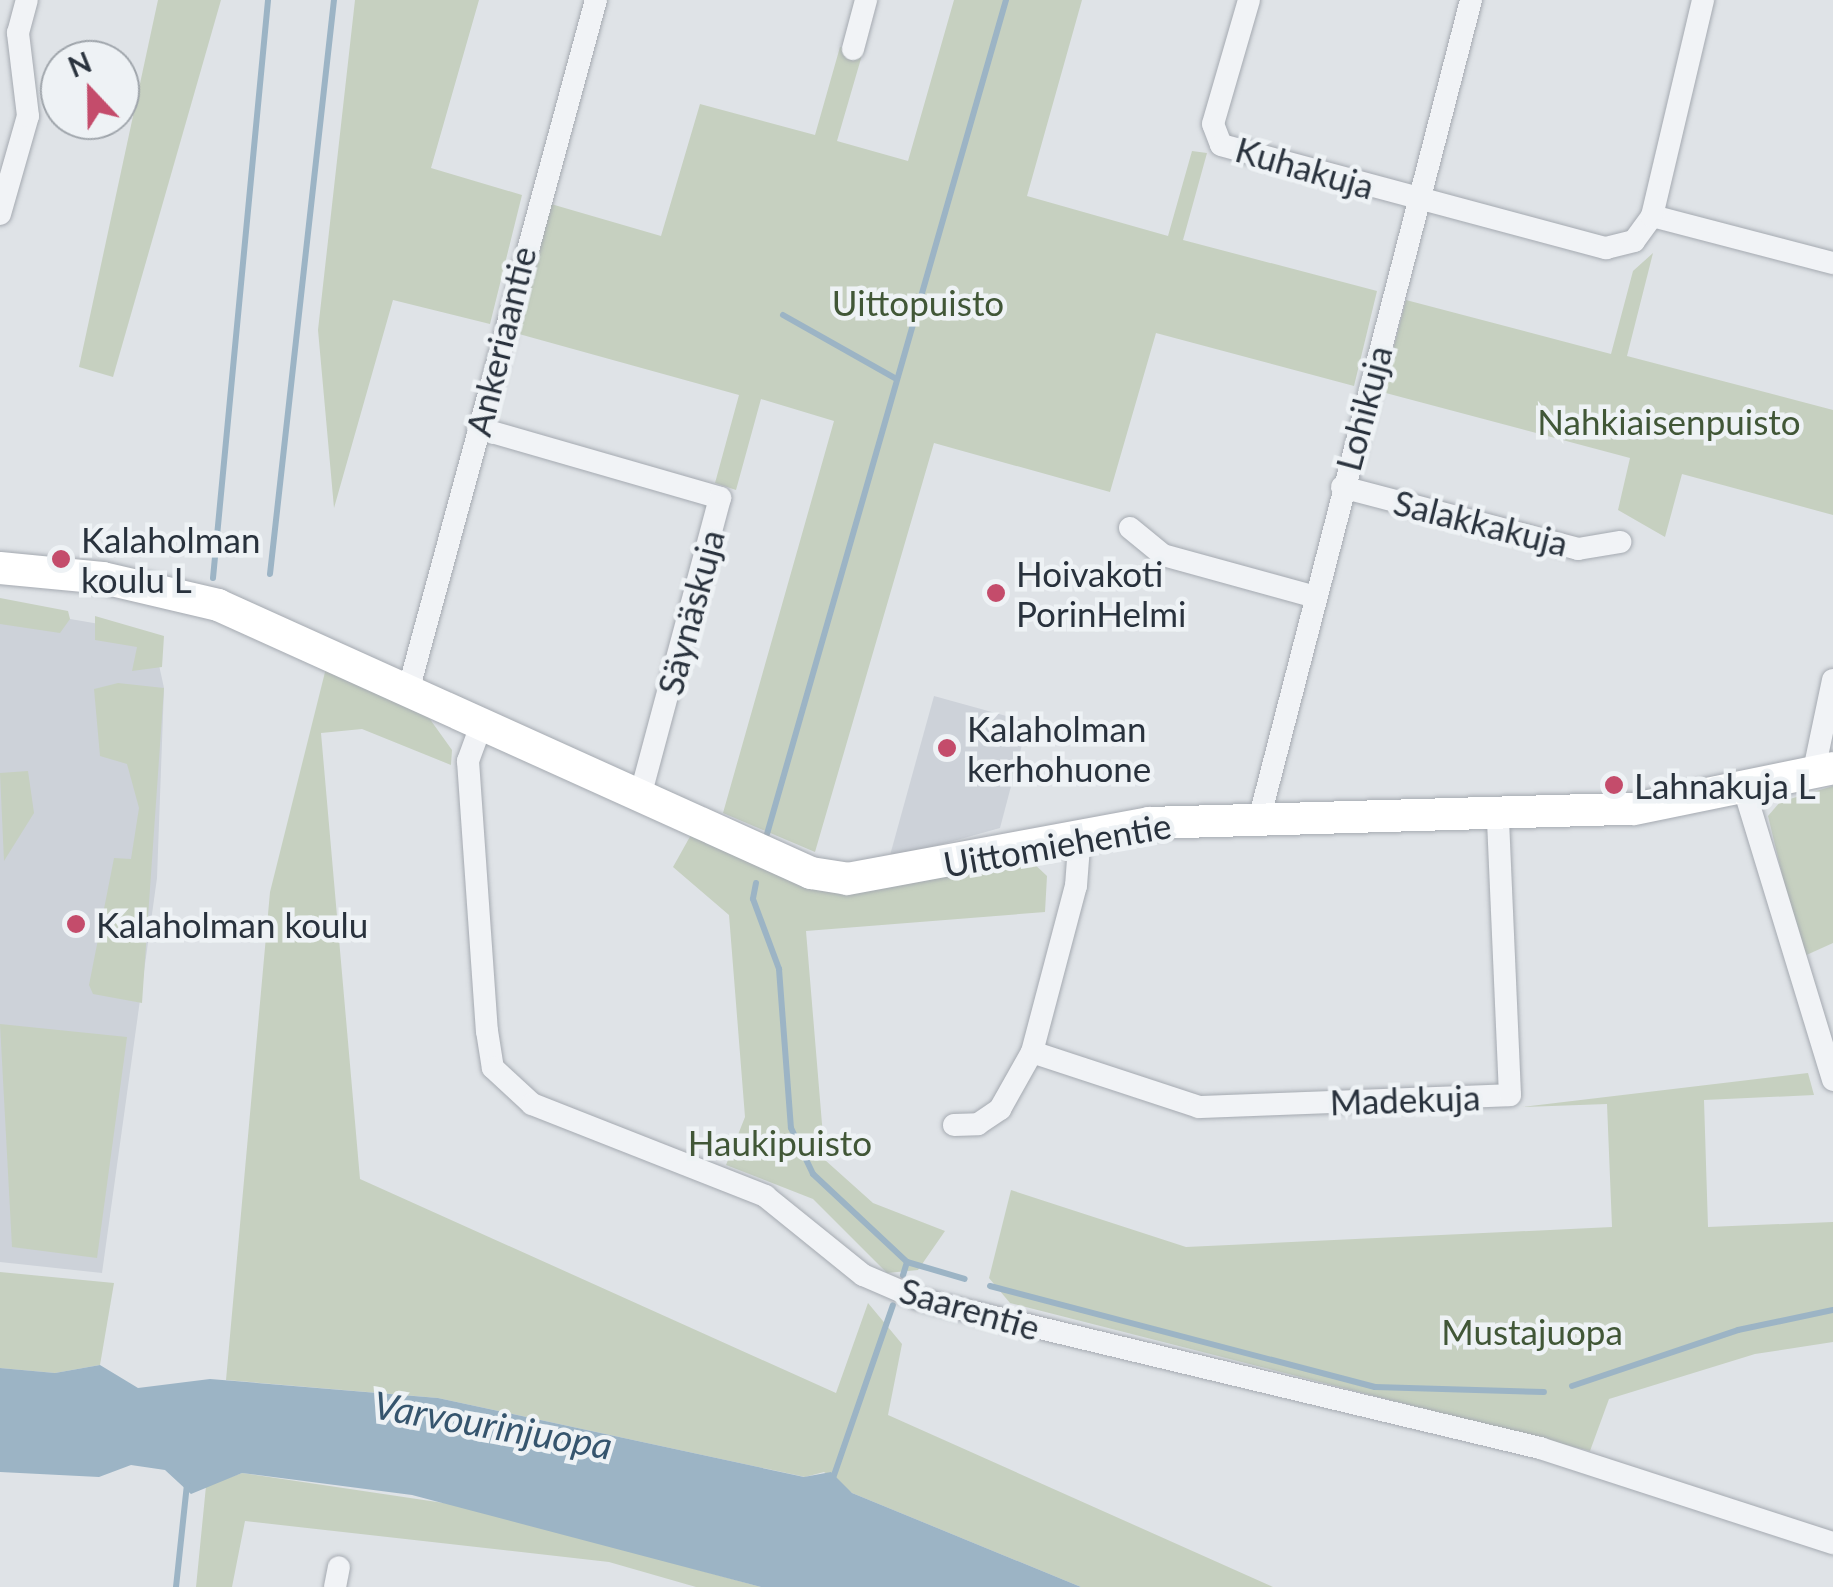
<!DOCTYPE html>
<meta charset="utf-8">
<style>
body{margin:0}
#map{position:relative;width:1833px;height:1587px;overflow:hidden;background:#dfe3e7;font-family:Lato,sans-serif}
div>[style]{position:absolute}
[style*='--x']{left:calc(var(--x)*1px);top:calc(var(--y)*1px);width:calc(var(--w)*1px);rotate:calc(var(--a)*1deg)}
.built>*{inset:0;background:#cdd2d9}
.green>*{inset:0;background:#c6d0c0}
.water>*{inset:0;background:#9cb4c5}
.stream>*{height:6px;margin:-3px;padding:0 3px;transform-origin:3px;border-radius:3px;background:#9cb4c5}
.roads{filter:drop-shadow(0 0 2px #a5aab1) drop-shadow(0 0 2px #a5aab1)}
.street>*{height:22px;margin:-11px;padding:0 11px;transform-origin:11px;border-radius:11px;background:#f1f3f6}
.secondary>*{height:32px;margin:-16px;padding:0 16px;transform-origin:16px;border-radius:16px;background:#fff}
.dots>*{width:28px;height:28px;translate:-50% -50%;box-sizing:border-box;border:5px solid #eef2f5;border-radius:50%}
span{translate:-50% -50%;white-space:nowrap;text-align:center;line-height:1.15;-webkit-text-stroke:9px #eef2f5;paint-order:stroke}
.street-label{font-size:35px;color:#29323d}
.park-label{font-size:35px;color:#415737}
.poi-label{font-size:35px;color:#29323d}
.left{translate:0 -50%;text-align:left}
.water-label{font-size:38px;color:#36556e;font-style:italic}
.north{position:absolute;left:40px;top:40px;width:100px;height:100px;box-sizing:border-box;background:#eef2f5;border:2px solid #9fa5ab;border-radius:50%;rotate:338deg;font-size:28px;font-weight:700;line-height:40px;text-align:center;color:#29323d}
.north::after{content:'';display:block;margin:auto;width:35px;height:45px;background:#c44c6b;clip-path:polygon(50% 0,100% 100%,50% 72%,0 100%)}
</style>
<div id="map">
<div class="built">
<div style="clip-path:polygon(0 607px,152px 633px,164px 688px,157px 878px,102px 1273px,0 1262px)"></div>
<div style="clip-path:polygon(934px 696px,1028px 722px,1000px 828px,889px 859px)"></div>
</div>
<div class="green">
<div style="clip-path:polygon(158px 0,221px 0,113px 377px,79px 367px)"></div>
<div style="clip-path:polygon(355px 0,479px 0,431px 168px,522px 195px,490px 324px,393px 300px,334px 508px,318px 330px)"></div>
<div style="clip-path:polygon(954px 0,1082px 0,1027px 196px,1168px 236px,1192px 151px,1207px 153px,1183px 240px,1377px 291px,1354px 386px,1156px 333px,1110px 492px,934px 443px,815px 852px,723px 813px,834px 421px,761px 399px,736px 490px,715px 483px,739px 395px,519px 334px,551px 204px,661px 236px,700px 104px,815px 135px,840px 47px,862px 55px,837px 141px,908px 161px)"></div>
<div style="clip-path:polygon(1653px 253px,1627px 356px,1833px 410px,1833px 515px,1682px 474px,1665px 537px,1618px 510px,1630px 458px,1382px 392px,1406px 300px,1611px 354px,1633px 271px)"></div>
<div style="clip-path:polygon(0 598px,68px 611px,70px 619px,60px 633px,0 624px)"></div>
<div style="clip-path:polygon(95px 616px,164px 636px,162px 667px,132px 671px,137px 647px,95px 640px)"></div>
<div style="clip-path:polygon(327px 664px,422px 708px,452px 750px,451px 765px,362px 729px,321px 733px,360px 1179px,836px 1393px,868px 1303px,902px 1344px,888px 1415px,1273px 1587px,1081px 1587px,852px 1493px,824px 1472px,805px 1477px,438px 1398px,226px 1380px,270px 892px)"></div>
<div style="clip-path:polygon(118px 683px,164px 688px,142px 1003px,93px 994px,89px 985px,114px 858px,131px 859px,139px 808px,127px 764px,100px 756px,94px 689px)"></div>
<div style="clip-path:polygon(28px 771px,34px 813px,4px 861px,0 773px)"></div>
<div style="clip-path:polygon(1833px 786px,1833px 943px,1802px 957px,1768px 816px,1780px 802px)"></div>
<div style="clip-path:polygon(692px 833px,768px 867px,1028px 858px,1047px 876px,1045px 912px,806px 931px,825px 1160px,873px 1203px,945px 1231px,918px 1270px,887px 1273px,813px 1199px,726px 1165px,745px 1117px,729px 915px,673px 867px)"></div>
<div style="clip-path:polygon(0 1024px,127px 1037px,97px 1258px,12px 1247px)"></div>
<div style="clip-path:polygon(1808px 1073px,1814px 1095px,1704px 1100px,1708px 1227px,1833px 1222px,1833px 1342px,1755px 1354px,1609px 1399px,1590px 1451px,1010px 1303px,989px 1278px,1011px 1190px,1186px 1247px,1612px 1227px,1607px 1104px,1522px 1107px)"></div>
<div style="clip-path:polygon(0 1272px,114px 1283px,100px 1365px,55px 1373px,0 1368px)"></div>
<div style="clip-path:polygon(242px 1473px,464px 1506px,761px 1587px,696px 1587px,609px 1562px,245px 1521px,232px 1587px,196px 1587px,206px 1486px)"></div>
</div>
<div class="water">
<div style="clip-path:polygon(100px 1365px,138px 1388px,210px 1379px,438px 1398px,804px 1477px,831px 1472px,852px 1493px,1081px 1587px,761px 1587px,412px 1495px,242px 1473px,191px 1494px,165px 1470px,131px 1465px,99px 1477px,0 1472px,0 1368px,55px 1373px)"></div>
</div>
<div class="stream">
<div style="--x:783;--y:315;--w:129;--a:29.4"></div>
<div style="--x:270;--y:574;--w:578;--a:-83.64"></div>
<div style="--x:213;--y:578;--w:581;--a:-84.56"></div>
<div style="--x:767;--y:834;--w:868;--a:-74.01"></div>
<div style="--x:756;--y:883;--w:16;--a:101"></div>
<div style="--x:753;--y:899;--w:75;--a:69.6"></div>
<div style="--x:779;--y:969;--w:159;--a:85.7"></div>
<div style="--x:791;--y:1128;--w:51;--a:64.4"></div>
<div style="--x:813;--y:1174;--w:129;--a:43.1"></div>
<div style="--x:907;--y:1262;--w:14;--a:107"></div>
<div style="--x:907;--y:1262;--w:60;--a:16.3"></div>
<div style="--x:990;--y:1286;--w:398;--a:14.7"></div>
<div style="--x:1375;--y:1387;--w:169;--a:1.7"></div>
<div style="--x:1572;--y:1386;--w:175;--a:-18.6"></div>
<div style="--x:1738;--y:1330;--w:97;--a:-11.9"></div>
<div style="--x:832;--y:1481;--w:186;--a:-70.9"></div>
<div style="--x:176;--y:1587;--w:104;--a:-83.9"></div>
</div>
<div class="roads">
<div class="street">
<div style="--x:1249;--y:0;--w:129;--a:106.2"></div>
<div style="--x:1213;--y:124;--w:22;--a:69"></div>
<div style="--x:1221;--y:145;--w:399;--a:15"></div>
<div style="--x:1606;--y:248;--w:29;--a:-14"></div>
<div style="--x:1634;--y:241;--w:31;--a:-54"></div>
<div style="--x:1652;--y:216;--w:187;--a:14.6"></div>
<div style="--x:853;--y:49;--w:51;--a:-75.1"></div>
<div style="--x:0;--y:214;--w:102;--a:-74.1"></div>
<div style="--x:28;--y:116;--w:84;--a:-96.9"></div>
<div style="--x:18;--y:33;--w:34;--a:-75"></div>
<div style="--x:1652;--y:216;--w:222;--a:-76.7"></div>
<div style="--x:478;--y:428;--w:252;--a:16.1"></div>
<div style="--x:720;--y:498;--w:309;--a:105"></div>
<div style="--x:1342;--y:487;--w:244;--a:14.7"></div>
<div style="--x:1578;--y:549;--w:43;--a:-9.5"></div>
<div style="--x:1130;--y:528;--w:43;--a:39.3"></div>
<div style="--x:1163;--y:555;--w:155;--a:15.4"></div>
<div style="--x:410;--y:684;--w:709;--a:-74.79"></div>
<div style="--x:483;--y:720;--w:44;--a:110.1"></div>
<div style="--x:468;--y:761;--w:271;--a:86"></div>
<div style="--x:487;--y:1031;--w:37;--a:81"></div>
<div style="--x:493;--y:1068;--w:53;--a:42.7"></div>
<div style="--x:532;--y:1104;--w:251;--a:21.5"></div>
<div style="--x:765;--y:1196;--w:126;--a:38.9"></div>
<div style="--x:863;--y:1275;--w:61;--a:23.2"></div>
<div style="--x:919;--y:1299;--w:639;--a:13.49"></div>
<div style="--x:1540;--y:1448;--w:308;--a:18"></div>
<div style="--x:1813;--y:775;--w:97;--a:-78.1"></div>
<div style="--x:1745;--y:792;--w:301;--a:73"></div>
<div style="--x:1260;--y:816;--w:843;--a:-75.5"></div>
<div style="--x:1032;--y:1052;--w:176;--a:18.2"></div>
<div style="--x:1199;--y:1107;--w:311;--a:-2.2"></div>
<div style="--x:1510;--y:1095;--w:277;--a:-92.5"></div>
<div style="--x:954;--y:1125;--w:24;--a:-2"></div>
<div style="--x:978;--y:1124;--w:27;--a:-34"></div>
<div style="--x:1000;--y:1109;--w:65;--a:-60.7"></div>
<div style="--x:1032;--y:1052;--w:172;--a:-75.2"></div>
<div style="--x:1076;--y:886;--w:53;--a:-85.7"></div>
<div style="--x:335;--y:1587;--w:20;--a:-79"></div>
</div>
<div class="secondary">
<div style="--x:0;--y:568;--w:103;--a:5.5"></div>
<div style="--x:103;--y:578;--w:118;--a:13.2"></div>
<div style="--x:218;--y:605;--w:651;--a:24.32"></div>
<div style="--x:811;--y:873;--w:36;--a:9"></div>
<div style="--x:847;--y:879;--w:307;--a:-10.5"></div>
<div style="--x:1149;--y:823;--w:485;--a:-1.7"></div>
<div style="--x:1634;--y:809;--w:203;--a:-11.6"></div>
</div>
</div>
<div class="dots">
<div style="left:61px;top:559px;background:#c44c6b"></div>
<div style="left:996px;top:593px;background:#c44c6b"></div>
<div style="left:947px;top:748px;background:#c44c6b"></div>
<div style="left:1614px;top:785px;background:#c44c6b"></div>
<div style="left:76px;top:924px;background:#c44c6b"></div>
</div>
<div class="street-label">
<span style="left:1305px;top:167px;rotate:16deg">Kuhakuja</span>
<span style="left:500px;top:341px;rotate:-76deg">Ankeriaantie</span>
<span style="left:1363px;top:408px;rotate:-75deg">Lohikuja</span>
<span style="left:1481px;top:522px;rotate:14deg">Salakkakuja</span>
<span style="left:690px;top:612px;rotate:-75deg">Säynäskuja</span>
<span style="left:1057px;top:844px;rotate:-10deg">Uittomiehentie</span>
<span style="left:1405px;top:1099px;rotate:-2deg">Madekuja</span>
<span style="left:970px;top:1308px;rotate:16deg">Saarentie</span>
</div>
<div class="park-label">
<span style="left:918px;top:302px">Uittopuisto</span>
<span style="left:1669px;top:421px">Nahkiaisenpuisto</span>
<span style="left:780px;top:1142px">Haukipuisto</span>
<span style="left:1532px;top:1331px">Mustajuopa</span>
</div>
<div class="poi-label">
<span class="left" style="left:81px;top:559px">Kalaholman<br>koulu L</span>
<span class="left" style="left:1016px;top:593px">Hoivakoti<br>PorinHelmi</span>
<span class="left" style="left:967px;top:748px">Kalaholman<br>kerhohuone</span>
<span class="left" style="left:1634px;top:785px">Lahnakuja L</span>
<span class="left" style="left:96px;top:924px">Kalaholman koulu</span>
</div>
<div class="water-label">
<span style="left:493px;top:1425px;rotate:10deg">Varvourinjuopa</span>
</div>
<div class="north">N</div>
</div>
